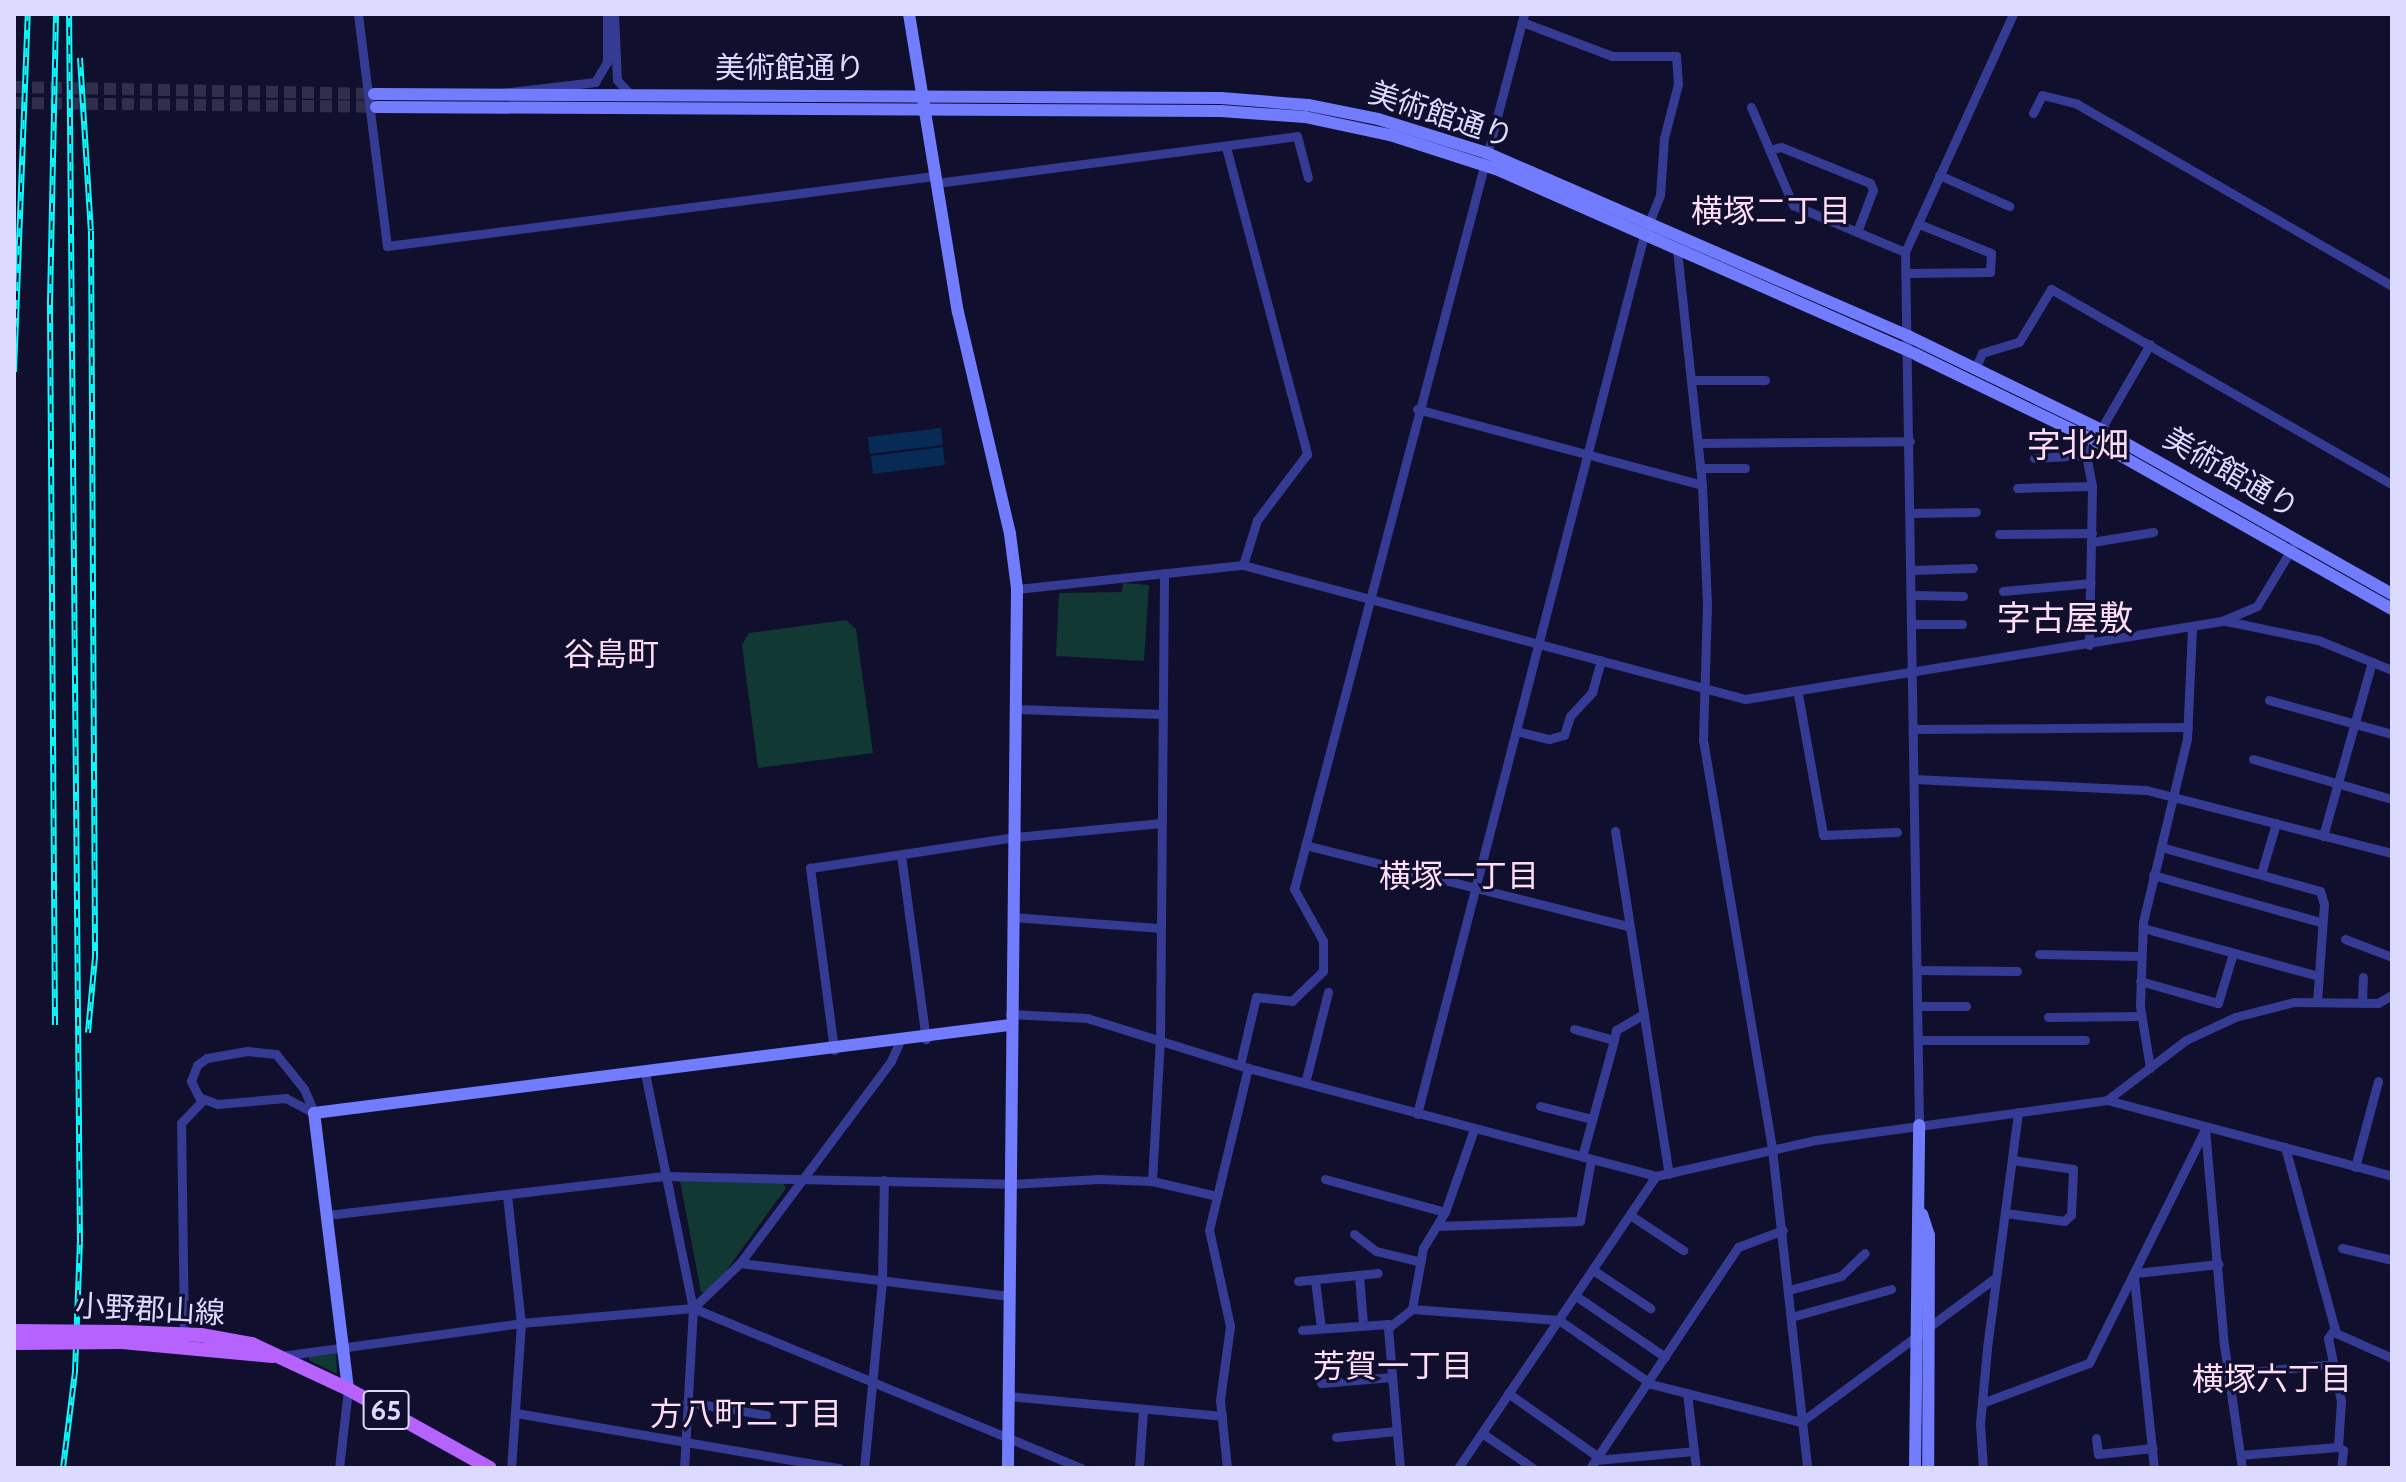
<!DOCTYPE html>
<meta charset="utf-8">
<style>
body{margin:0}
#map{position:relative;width:2406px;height:1482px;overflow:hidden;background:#110f2e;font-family:Cabin,"Noto Sans JP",sans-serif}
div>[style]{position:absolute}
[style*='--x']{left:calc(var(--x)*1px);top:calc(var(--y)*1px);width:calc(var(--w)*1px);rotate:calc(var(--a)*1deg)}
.green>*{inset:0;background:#113833}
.water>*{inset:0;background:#072b54}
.secondary-tunnel>*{height:12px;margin-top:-6px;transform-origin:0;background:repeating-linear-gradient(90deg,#2f2e4d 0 12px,transparent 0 18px)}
.street>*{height:9px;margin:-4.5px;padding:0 4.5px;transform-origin:4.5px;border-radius:4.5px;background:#353a92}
.secondary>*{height:12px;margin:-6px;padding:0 6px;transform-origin:6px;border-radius:6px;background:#727cff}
.primary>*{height:14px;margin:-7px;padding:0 7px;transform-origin:7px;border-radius:7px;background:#b562ff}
.rail>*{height:6px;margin-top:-3px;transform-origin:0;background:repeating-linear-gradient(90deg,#110f2e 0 9px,#07feff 0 18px);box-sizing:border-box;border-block:2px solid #07feff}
.primary-bridge>*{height:14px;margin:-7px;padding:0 7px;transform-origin:7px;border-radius:7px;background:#b562ff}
span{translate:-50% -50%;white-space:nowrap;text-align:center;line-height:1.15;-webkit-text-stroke:6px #110f2e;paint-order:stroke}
.shield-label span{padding:2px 6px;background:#110f2e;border:2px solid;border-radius:6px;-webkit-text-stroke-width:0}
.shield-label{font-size:28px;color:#dcdbff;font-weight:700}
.street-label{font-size:30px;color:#dcdbff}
.neighbourhood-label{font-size:32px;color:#ffddf6}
.quarter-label{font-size:34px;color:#ffddf6}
.frame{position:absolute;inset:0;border:16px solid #dcdbff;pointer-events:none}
</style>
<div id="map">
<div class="green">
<div style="clip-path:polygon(1123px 583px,1149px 585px,1144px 661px,1056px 656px,1059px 593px,1122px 592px)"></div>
<div style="clip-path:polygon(846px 620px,856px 629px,873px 753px,758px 768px,742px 645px,749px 633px)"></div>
<div style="clip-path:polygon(680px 1181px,783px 1183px,786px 1188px,711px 1292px,701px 1292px)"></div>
<div style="clip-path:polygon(336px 1354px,337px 1374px,309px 1360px,309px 1357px)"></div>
</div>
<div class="water">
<div style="clip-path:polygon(941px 428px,943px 445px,870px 454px,868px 437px)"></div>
<div style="clip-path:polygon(943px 447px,945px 465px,873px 474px,871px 456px)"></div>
</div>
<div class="secondary-tunnel">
<div style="--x:14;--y:87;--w:360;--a:1.1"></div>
<div style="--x:14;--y:103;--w:362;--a:0.6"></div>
</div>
<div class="street">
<div style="--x:358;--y:14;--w:234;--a:82.9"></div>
<div style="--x:387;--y:246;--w:551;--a:-7.29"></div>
<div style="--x:614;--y:14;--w:66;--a:87.4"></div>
<div style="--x:617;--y:80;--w:21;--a:47"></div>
<div style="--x:502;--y:93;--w:94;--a:-6.7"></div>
<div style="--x:595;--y:82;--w:23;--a:-59"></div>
<div style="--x:607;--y:62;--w:48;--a:-90"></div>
<div style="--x:1751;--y:107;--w:107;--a:66.8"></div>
<div style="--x:1793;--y:205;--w:121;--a:22.8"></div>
<div style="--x:2033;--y:113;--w:20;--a:-63"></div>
<div style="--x:2042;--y:95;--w:36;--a:14"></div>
<div style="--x:2077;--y:104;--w:364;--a:30"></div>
<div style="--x:1226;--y:147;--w:318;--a:75.2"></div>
<div style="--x:1307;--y:454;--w:83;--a:127.1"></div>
<div style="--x:1257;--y:520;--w:47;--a:107.3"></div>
<div style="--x:1769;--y:150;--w:12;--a:-14"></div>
<div style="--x:1781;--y:147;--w:96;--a:22"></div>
<div style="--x:1870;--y:183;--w:8;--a:67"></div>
<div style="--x:1873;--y:190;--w:45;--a:110.9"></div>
<div style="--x:1939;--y:175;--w:77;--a:23.9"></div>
<div style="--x:936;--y:183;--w:364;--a:-7.4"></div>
<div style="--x:1297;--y:136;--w:43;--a:75.3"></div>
<div style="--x:1677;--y:250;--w:236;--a:83.9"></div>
<div style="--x:1702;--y:485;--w:120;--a:87.6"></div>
<div style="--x:1707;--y:605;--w:135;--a:91.7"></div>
<div style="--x:1703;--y:740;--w:415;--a:80.4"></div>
<div style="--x:1772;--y:1149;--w:321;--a:83.7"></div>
<div style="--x:1907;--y:273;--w:83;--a:-0.7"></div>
<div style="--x:1990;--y:272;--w:19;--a:-87"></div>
<div style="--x:1991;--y:253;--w:78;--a:-158.1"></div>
<div style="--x:1975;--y:369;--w:17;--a:-66"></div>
<div style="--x:1982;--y:353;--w:39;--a:-17"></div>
<div style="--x:2019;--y:342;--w:62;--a:-58.9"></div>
<div style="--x:2051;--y:289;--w:393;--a:29.8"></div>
<div style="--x:1693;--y:380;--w:72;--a:0"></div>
<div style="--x:1417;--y:409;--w:295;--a:14.9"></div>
<div style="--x:1698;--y:443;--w:212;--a:-0.5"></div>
<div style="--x:2034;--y:458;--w:52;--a:-3.3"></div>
<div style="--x:1700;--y:468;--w:45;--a:0"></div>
<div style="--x:2017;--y:488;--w:75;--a:-1.5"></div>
<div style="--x:1911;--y:513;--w:65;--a:-0.9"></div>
<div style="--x:1999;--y:534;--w:93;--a:-0.6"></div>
<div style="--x:2092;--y:542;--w:62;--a:-9.3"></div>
<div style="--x:1912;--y:570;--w:61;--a:-1.9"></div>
<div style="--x:1017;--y:589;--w:227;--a:-6.1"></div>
<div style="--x:1243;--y:565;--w:520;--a:14.95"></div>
<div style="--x:1745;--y:699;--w:483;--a:-9.3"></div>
<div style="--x:2222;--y:621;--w:38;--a:-23"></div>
<div style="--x:2257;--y:606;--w:68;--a:-58.9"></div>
<div style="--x:2003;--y:591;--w:88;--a:-5.2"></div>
<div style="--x:1912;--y:595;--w:51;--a:1.1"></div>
<div style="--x:2226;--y:621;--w:94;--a:11.7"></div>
<div style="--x:2318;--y:640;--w:80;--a:22.1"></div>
<div style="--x:1913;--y:624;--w:49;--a:0"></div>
<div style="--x:2089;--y:645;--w:159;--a:-88.9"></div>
<div style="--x:2092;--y:486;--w:32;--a:-101"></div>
<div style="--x:2086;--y:455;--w:128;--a:-60"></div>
<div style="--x:1798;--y:694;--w:143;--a:79.9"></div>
<div style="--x:1823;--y:835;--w:74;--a:-2.3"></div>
<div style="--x:2269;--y:700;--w:128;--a:15.5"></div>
<div style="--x:1016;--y:709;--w:145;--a:2"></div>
<div style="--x:1913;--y:729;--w:275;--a:-0.4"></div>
<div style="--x:1516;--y:731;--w:34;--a:14"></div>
<div style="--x:1549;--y:739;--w:16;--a:-15"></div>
<div style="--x:1564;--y:735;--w:20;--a:-72"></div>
<div style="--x:1570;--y:716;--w:33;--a:-47"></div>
<div style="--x:1592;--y:692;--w:33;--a:-74"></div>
<div style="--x:2253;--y:759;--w:145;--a:16.1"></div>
<div style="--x:1914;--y:779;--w:232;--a:2.7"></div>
<div style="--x:2146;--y:790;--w:254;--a:14.4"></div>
<div style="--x:1615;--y:831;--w:347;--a:81.1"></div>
<div style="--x:2323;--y:836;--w:181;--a:-74.3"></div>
<div style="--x:1305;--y:845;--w:333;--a:14.1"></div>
<div style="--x:2161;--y:847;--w:165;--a:15.5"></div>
<div style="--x:2320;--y:891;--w:14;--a:73"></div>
<div style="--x:2324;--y:904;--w:97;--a:94.1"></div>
<div style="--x:901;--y:855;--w:186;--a:82.3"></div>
<div style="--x:2261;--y:874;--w:53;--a:-73.6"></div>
<div style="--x:2153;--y:875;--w:173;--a:15.7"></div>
<div style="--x:1013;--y:917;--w:145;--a:4.3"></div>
<div style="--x:2143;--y:928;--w:181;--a:15.3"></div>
<div style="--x:2345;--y:939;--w:50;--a:21"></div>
<div style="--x:2039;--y:954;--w:102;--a:1.1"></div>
<div style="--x:1917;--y:970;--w:100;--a:0.6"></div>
<div style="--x:2140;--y:981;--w:81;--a:15.8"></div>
<div style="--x:2218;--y:1003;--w:52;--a:-73.3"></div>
<div style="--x:2362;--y:1003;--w:26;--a:-88"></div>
<div style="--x:1918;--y:1006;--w:48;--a:0"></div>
<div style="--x:1010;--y:1014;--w:77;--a:3"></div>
<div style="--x:1087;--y:1018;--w:169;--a:17.3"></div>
<div style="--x:1248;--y:1068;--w:422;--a:14.8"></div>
<div style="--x:1656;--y:1176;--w:164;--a:-12.7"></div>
<div style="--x:1816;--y:1140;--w:294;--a:-7.8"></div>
<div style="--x:2107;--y:1100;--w:99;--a:-37.2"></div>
<div style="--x:2186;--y:1040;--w:54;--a:-25.1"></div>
<div style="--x:2235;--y:1017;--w:61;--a:-14.3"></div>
<div style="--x:2294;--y:1002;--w:84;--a:0.7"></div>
<div style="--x:2378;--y:1003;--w:16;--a:-30"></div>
<div style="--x:2048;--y:1017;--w:93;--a:-0.6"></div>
<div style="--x:1574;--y:1029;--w:41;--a:15.4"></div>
<div style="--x:1614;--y:1040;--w:121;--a:105.3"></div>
<div style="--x:1614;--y:1040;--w:10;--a:-79"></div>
<div style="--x:1616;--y:1030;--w:32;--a:-30"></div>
<div style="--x:1919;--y:1040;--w:166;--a:0"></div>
<div style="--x:834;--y:1050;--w:184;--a:-97.5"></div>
<div style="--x:810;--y:868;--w:207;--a:-8.6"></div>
<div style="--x:1015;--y:837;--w:147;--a:-5.5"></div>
<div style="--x:247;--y:1051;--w:29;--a:6"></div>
<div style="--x:276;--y:1054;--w:45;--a:51.3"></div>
<div style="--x:304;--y:1089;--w:26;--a:67"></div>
<div style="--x:314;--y:1113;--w:32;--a:-152"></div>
<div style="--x:286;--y:1098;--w:69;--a:175"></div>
<div style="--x:217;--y:1104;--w:19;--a:-159"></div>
<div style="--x:199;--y:1097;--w:18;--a:-117"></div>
<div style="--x:191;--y:1081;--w:17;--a:-69"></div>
<div style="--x:197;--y:1065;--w:12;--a:-35"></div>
<div style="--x:207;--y:1058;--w:41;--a:-9.9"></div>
<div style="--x:1240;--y:1065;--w:70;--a:-76.8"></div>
<div style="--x:1256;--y:997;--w:36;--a:6"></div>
<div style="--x:1292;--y:1001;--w:43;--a:-44.1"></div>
<div style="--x:1323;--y:971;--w:30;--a:-90"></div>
<div style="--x:1323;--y:941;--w:60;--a:-119.1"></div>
<div style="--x:1294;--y:889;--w:905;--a:-75.27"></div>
<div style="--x:2150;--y:1068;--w:63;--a:-99.2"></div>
<div style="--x:2140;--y:1006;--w:84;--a:-88"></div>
<div style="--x:2143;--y:922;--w:188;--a:-76.5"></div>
<div style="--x:2187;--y:739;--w:112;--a:-87.4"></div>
<div style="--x:645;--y:1073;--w:240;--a:78.5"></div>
<div style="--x:693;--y:1308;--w:160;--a:93.2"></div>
<div style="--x:1305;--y:1083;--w:94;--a:-75.8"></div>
<div style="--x:2107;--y:1100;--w:295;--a:14.9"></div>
<div style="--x:1540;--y:1106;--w:54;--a:14"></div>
<div style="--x:1417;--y:1114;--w:908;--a:-75.52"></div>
<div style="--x:1644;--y:235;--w:43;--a:-68.2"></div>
<div style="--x:1660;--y:195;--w:57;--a:-86"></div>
<div style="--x:1664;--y:138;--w:56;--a:-75.5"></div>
<div style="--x:1678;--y:84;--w:28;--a:-94"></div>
<div style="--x:1676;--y:56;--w:64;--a:180"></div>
<div style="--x:1612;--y:56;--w:96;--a:-159.3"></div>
<div style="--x:1919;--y:1125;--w:873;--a:-90.92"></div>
<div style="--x:1905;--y:252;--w:261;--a:-65.6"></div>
<div style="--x:2205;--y:1129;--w:217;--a:85"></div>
<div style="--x:2224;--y:1345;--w:124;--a:81.7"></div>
<div style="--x:2285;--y:1147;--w:193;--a:74.7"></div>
<div style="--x:2336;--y:1333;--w:61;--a:24.1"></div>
<div style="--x:2355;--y:1167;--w:89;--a:-75"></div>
<div style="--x:1325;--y:1179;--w:124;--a:15.4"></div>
<div style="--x:1152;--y:1181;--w:142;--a:-86.8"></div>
<div style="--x:1160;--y:1039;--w:466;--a:-89.5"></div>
<div style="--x:507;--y:1195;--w:129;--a:83.8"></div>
<div style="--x:521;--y:1323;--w:145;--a:93.9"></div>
<div style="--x:2005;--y:1213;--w:60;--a:7.7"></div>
<div style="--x:2064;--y:1221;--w:9;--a:-41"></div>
<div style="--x:2071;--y:1215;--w:46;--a:-87.5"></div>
<div style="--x:2073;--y:1169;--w:61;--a:-171.5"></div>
<div style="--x:327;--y:1215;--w:341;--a:-6.6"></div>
<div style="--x:666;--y:1176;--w:343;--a:1.3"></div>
<div style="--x:1009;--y:1184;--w:90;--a:-3.2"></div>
<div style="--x:1099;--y:1179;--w:53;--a:2.2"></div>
<div style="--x:1152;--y:1181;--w:67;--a:13"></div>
<div style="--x:1630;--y:1215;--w:64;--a:33.4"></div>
<div style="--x:1437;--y:1226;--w:143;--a:-2"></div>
<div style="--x:1580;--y:1221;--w:63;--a:-79.9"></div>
<div style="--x:1354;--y:1234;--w:28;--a:38"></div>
<div style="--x:1376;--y:1251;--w:46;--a:13.7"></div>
<div style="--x:2342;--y:1248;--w:51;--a:13.5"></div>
<div style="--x:740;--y:1263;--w:271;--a:7"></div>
<div style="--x:1593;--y:1270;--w:69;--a:33.7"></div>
<div style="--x:2136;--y:1273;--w:83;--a:-6.2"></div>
<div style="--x:1359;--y:1276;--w:48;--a:85.2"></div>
<div style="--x:2134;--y:1278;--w:191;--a:84"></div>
<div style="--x:1315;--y:1280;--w:48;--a:82.9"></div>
<div style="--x:1298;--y:1281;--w:80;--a:-5.7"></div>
<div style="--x:1789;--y:1290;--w:54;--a:-15.1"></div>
<div style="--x:1841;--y:1276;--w:33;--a:-44"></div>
<div style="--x:1576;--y:1296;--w:108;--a:34.4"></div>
<div style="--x:693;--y:1308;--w:65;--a:-43.8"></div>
<div style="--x:740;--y:1263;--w:252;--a:-53.2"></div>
<div style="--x:891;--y:1061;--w:22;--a:-66"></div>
<div style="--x:1412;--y:1309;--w:62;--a:-79.8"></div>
<div style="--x:1423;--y:1248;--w:42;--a:-58.6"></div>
<div style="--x:1445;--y:1212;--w:88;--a:-70.7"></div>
<div style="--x:1791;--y:1317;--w:104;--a:-15.6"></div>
<div style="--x:1302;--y:1330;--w:87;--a:-3.9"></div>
<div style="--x:184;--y:1333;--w:210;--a:-90.8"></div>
<div style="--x:181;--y:1123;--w:32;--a:-46"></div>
<div style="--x:281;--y:1356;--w:242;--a:-7.8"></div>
<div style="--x:521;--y:1323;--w:173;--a:-5"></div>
<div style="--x:693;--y:1308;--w:420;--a:22.4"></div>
<div style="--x:2229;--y:1374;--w:105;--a:-5.4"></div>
<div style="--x:1321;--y:1383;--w:71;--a:-4.8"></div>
<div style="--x:1508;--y:1393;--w:109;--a:35.3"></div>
<div style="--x:1687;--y:1393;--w:76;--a:83.2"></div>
<div style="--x:1008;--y:1396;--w:215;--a:5.3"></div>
<div style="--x:687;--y:1402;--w:80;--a:9.3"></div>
<div style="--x:1982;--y:1403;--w:114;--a:-20.5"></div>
<div style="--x:2089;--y:1363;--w:261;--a:-63.6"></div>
<div style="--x:516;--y:1413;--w:328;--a:9.7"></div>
<div style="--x:1482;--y:1433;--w:62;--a:34.5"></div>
<div style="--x:1336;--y:1437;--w:60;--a:-5.7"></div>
<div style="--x:2096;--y:1438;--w:16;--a:83"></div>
<div style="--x:2098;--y:1454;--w:55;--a:-6.2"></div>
<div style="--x:2338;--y:1447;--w:6;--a:31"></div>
<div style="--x:2343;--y:1450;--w:18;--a:96"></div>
<div style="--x:2240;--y:1455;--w:98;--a:-4.7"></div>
<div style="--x:2338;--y:1447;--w:46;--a:-86.3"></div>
<div style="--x:2341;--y:1401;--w:64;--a:-101.7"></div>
<div style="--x:2328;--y:1338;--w:12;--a:-55"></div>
<div style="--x:1596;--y:1460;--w:98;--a:-5.2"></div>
<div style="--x:339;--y:1468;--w:80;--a:-83.5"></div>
<div style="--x:864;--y:1468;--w:189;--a:-84.5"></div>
<div style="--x:882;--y:1280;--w:100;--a:-88.9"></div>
<div style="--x:1139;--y:1468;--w:59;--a:-86.1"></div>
<div style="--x:1227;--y:1468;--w:68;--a:-95.9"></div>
<div style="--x:1220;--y:1400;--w:75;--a:-82.3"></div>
<div style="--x:1230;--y:1326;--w:98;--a:-102.3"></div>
<div style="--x:1209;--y:1230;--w:167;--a:-76.5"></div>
<div style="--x:1400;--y:1468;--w:141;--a:-94.9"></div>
<div style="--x:1388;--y:1328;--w:31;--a:-38"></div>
<div style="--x:1412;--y:1309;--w:147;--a:4.3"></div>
<div style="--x:1559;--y:1320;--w:112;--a:34.8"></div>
<div style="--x:1651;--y:1384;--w:155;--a:14.2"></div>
<div style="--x:1801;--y:1422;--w:243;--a:-36.6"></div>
<div style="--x:1458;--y:1468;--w:353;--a:-55.9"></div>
<div style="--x:1590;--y:1468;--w:266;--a:-56.2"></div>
<div style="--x:1738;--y:1247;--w:48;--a:-20.7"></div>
<div style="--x:1983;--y:1468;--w:44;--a:-93.9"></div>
<div style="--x:1980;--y:1424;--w:76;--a:-84.7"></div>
<div style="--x:1987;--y:1348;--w:238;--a:-82.5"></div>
</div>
<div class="secondary">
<div style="--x:909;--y:14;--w:302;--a:80.7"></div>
<div style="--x:958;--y:312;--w:228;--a:76.8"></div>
<div style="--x:1010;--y:534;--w:55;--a:82.7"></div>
<div style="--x:1017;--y:589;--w:879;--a:90.59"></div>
<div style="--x:374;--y:94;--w:847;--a:0.27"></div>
<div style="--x:1221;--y:98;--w:87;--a:4.6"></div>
<div style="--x:1308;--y:105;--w:71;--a:11.3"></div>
<div style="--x:1378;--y:119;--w:114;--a:17.3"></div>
<div style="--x:1487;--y:153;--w:459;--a:23.5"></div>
<div style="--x:1908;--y:336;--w:216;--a:25.9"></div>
<div style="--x:2102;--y:430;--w:333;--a:29.5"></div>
<div style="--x:376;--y:107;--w:845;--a:0.27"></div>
<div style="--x:1221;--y:111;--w:84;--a:4.1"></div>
<div style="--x:1305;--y:117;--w:87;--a:12"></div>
<div style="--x:1390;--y:135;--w:111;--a:17.8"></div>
<div style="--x:1496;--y:169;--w:460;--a:23.8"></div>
<div style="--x:1917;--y:355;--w:198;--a:25.8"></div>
<div style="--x:2095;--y:441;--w:341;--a:29.5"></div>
<div style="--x:1922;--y:1214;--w:22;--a:72"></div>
<div style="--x:1929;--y:1235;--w:233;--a:90.2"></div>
<div style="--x:348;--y:1389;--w:278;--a:-97"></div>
<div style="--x:314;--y:1113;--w:702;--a:-7.21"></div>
<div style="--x:1915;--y:1468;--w:343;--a:-89.3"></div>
</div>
<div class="primary">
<div style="--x:124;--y:1332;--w:77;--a:2.2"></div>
<div style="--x:201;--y:1335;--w:52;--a:10"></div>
<div style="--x:252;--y:1344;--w:106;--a:25.1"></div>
<div style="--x:348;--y:1389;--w:162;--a:29.1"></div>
<div style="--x:122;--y:1342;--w:151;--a:5.3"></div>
</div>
<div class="rail">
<div style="--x:80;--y:58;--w:173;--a:86.4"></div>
<div style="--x:91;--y:231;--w:726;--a:89.68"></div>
<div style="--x:95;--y:957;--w:76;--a:95.3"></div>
<div style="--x:14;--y:372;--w:358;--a:-87.8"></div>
<div style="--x:55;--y:1025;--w:723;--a:-90.4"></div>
<div style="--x:50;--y:302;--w:288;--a:-88.8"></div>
<div style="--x:63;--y:1468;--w:98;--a:-82.9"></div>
<div style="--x:75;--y:1371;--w:129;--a:-87.8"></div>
<div style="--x:80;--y:1242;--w:1228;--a:-90.51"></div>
</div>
<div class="primary-bridge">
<div style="--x:14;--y:1331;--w:110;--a:0.5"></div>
<div style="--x:14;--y:1343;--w:108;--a:-0.5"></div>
</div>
<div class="shield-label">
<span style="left:386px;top:1410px">65</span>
</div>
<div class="street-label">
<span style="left:790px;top:68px">美術館通り</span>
<span style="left:1441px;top:115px;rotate:18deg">美術館通り</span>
<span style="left:2231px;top:473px;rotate:30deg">美術館通り</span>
<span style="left:150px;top:1310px;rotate:3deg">小野郡山線</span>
</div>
<div class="neighbourhood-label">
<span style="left:1771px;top:211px">横塚二丁目</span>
<span style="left:611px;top:654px">谷島町</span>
<span style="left:1459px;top:876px">横塚一丁目</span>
<span style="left:1393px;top:1366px">芳賀一丁目</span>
<span style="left:2272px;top:1379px">横塚六丁目</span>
<span style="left:746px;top:1414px">方八町二丁目</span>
</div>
<div class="quarter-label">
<span style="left:2078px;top:446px">字北畑</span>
<span style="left:2065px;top:619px">字古屋敷</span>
</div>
<div class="frame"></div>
</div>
